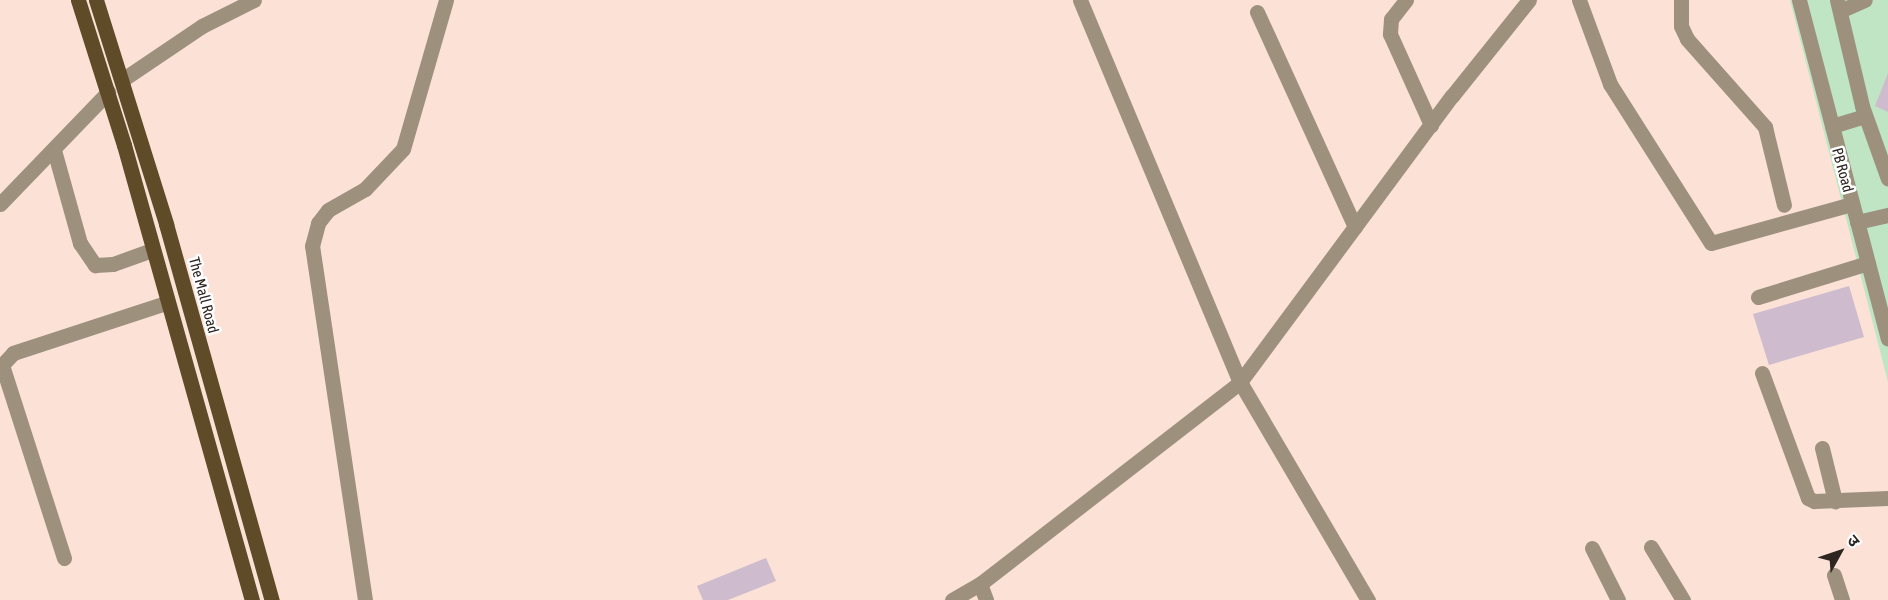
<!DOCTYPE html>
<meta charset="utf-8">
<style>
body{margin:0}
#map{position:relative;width:1888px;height:600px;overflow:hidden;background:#fbe1d6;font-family:"Asap Condensed","Noto Sans Devanagari",sans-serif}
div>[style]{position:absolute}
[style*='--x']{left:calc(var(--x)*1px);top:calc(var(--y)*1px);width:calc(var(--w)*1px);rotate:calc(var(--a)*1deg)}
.green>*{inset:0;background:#bfe5c5}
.building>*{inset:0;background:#cebbce}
.minor>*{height:15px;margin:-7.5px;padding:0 7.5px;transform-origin:7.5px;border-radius:7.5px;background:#9d917e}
.major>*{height:15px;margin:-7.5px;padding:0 7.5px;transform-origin:7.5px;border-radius:7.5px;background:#604b28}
span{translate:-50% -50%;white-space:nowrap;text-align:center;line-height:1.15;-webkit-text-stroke:5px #fff;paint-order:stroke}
.street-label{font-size:15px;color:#2f2622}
.north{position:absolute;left:1810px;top:522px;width:60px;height:60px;-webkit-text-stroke:4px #fff;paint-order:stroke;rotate:50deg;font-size:16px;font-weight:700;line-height:24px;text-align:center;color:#2f2622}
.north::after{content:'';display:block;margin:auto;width:21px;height:27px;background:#2f2622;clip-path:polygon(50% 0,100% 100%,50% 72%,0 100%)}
</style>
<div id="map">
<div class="green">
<div style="clip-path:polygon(1790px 0,1888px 0,1888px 382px)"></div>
</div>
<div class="building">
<div style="clip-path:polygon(1888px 73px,1888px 112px,1875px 106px)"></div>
<div style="clip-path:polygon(1849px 286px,1864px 337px,1769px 365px,1753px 314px)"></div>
<div style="clip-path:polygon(766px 558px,776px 581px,728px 600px,703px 600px,697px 586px)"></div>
</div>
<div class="minor">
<div style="--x:1080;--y:0;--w:414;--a:67.3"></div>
<div style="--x:1240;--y:382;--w:253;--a:59.6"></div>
<div style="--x:1406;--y:0;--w:24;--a:128"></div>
<div style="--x:1391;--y:19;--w:15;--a:94"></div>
<div style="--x:1390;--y:34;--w:100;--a:65.7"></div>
<div style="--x:1579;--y:0;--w:90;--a:69.7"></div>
<div style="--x:1610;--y:84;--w:188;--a:57.6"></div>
<div style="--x:1711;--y:243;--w:146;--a:-15.5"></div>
<div style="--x:1681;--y:0;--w:26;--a:90"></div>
<div style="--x:1681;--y:26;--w:14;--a:65"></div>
<div style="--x:1687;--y:39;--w:118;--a:48.4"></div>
<div style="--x:1765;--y:127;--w:80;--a:76.3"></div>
<div style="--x:1799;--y:0;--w:350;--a:75.3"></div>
<div style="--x:1837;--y:0;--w:109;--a:76.7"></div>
<div style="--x:1862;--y:106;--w:77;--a:70.4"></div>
<div style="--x:1840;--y:11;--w:27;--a:-24"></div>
<div style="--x:1257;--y:12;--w:236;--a:65.5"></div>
<div style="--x:122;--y:80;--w:97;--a:-34"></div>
<div style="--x:202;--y:26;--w:58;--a:-26.6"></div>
<div style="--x:1832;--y:126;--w:34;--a:-17"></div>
<div style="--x:54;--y:150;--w:97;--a:74.4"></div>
<div style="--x:80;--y:243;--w:27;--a:56"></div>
<div style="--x:95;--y:265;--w:18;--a:-3"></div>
<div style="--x:113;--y:264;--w:41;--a:-19.7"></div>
<div style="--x:0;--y:204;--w:156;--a:-46"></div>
<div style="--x:1857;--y:222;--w:32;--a:-13"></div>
<div style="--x:1758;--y:297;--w:115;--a:-17.2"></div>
<div style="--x:1762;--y:373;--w:133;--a:69.8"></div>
<div style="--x:1808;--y:498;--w:7;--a:27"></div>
<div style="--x:1814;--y:501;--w:74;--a:-2.3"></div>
<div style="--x:1822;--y:448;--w:55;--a:76.2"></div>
<div style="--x:1651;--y:547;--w:62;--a:58.9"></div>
<div style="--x:1592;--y:548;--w:58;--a:63.4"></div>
<div style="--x:64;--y:558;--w:203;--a:-107.8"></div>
<div style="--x:2;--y:365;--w:16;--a:-47"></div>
<div style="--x:13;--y:353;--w:161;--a:-18.1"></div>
<div style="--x:1834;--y:575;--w:26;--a:72"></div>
<div style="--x:980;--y:584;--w:17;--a:69"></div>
<div style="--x:365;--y:600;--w:358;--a:-98.5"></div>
<div style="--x:312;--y:246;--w:24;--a:-75"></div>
<div style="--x:318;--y:223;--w:16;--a:-52"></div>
<div style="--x:328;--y:210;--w:43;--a:-29.6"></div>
<div style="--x:365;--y:189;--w:55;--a:-46.5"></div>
<div style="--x:403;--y:149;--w:155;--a:-73.9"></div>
<div style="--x:952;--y:600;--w:32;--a:-30"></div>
<div style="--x:980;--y:584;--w:329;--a:-37.8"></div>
<div style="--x:1240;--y:382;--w:356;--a:-53.5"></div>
<div style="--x:1452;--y:96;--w:123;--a:-51.3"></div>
</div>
<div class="major">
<div style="--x:78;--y:0;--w:152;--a:72.4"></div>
<div style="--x:124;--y:145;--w:473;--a:74.3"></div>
<div style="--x:96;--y:0;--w:235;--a:72.6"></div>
<div style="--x:166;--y:224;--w:391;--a:74.3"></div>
</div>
<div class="street-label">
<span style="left:1843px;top:170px;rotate:75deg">PB Road</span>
<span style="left:204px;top:295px;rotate:75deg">The Mall Road</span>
</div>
<div class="north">उ</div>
</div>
